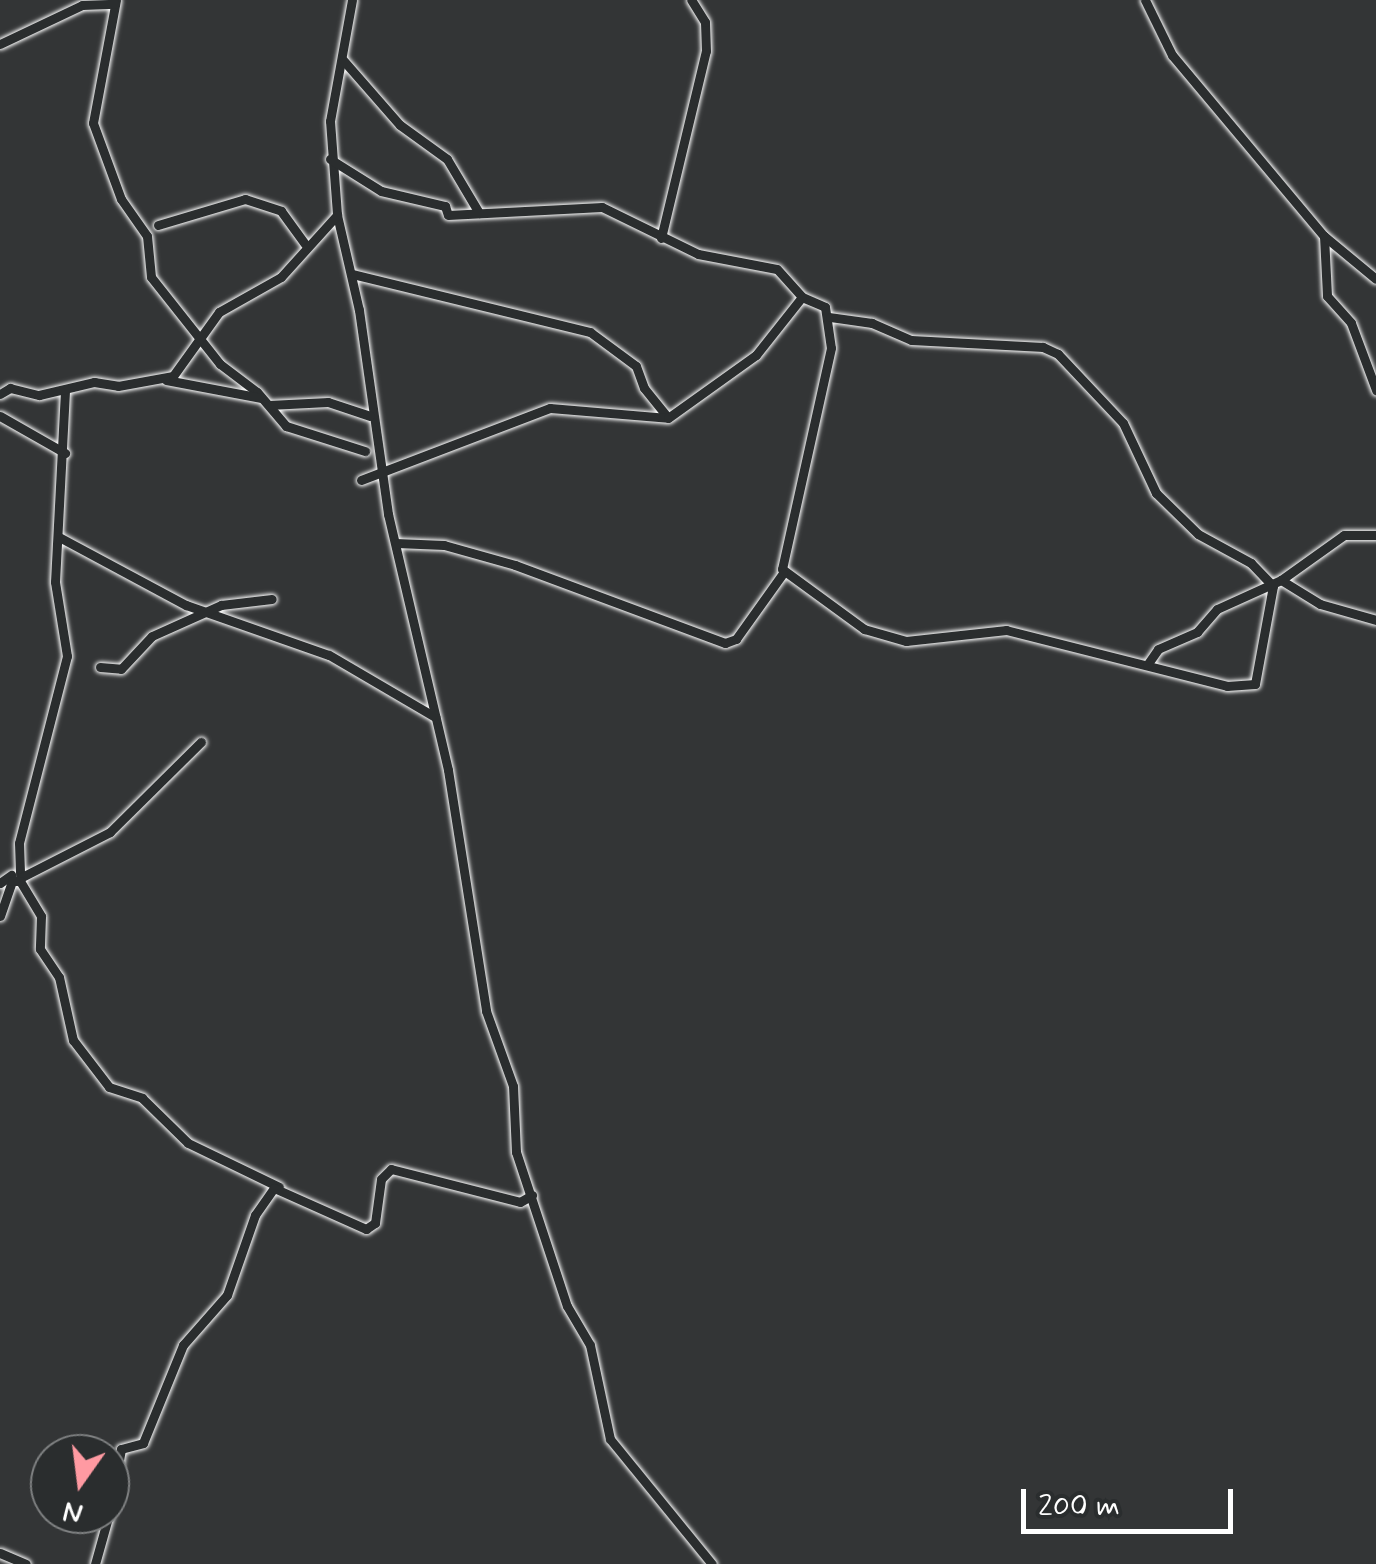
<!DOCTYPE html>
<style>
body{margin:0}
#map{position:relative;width:1376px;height:1564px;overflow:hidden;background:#333536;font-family:Mynerve,sans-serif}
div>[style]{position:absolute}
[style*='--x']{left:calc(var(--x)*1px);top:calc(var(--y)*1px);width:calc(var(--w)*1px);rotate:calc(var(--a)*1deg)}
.roads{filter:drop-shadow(0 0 2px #fff) drop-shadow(0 0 2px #fff)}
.minor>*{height:9px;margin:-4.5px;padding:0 4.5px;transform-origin:4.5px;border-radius:4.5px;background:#2a2d2e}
span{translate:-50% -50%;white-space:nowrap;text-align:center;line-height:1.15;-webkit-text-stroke:8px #2a2d2e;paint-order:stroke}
.north{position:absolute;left:30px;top:1434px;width:100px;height:100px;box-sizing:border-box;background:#2a2d2e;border:2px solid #7f8182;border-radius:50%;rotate:194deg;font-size:28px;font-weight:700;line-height:40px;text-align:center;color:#fff}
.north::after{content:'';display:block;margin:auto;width:35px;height:45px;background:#ff9aa2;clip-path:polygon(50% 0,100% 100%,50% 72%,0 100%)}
.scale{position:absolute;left:1021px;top:1489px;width:212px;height:45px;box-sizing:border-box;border:5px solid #fff;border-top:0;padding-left:12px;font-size:30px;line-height:35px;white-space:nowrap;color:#fff;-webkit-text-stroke:8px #2a2d2e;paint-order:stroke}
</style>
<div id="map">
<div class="roads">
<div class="minor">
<div style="--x:116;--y:0;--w:125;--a:100.6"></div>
<div style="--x:93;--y:123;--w:81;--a:69.8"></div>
<div style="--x:121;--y:199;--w:45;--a:54.9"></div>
<div style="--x:147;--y:236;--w:41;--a:84.4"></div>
<div style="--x:151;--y:277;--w:111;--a:51.6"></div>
<div style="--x:220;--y:364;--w:46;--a:37.1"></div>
<div style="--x:257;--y:392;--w:45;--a:49.5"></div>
<div style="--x:286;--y:426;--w:83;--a:17.6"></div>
<div style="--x:352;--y:0;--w:123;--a:100.3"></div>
<div style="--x:330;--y:121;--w:94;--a:85.7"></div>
<div style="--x:337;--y:215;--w:98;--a:77"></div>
<div style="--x:359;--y:310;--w:206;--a:81.9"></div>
<div style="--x:388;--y:514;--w:263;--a:76.8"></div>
<div style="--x:448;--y:770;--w:244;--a:81"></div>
<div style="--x:486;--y:1011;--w:80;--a:70.2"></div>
<div style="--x:513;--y:1086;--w:66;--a:87.4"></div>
<div style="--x:516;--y:1152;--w:162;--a:71.7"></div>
<div style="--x:567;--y:1306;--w:45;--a:59.5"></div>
<div style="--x:590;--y:1345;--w:96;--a:78"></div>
<div style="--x:610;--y:1439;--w:161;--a:50.8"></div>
<div style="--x:1145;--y:0;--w:61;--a:63.9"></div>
<div style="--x:1172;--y:55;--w:236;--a:50"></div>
<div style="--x:1324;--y:236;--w:60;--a:87.1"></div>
<div style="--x:1327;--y:296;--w:36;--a:48"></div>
<div style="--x:1351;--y:323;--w:72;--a:69.5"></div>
<div style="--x:0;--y:44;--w:91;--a:-25.4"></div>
<div style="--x:82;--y:5;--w:33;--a:-2"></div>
<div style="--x:343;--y:60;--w:86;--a:48.8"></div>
<div style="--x:400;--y:125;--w:58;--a:35.9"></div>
<div style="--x:447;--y:159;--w:63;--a:59.3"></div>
<div style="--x:330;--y:159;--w:60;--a:32.1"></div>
<div style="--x:381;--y:191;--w:66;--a:13.2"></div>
<div style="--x:445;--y:206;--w:9;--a:72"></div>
<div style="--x:448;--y:215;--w:154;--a:-3"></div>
<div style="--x:602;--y:207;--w:107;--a:26.1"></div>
<div style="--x:698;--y:254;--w:80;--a:10.8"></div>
<div style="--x:777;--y:269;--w:38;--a:48"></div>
<div style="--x:802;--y:297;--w:25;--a:23"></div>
<div style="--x:825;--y:307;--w:41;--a:81.7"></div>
<div style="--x:831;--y:348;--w:226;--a:102.5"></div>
<div style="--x:782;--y:569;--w:102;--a:36.2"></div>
<div style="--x:864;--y:629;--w:44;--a:15.9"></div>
<div style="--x:906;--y:641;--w:101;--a:-6.3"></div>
<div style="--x:1006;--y:630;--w:228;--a:14.2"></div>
<div style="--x:1227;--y:686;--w:28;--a:-4"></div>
<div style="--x:1255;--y:684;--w:100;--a:-79.6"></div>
<div style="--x:1273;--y:586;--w:32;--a:-134"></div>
<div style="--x:1251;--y:563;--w:60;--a:-151.3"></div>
<div style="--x:1198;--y:534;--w:59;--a:-135.7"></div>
<div style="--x:1156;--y:493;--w:77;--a:-115.2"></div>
<div style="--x:1123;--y:423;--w:95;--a:-133.3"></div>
<div style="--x:1058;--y:354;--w:17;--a:-155"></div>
<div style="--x:1043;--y:347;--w:132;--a:-177"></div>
<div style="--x:911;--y:340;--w:43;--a:-156.4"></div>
<div style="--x:872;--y:323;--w:42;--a:-171.9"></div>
<div style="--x:158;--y:225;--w:91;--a:-16.6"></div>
<div style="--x:245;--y:199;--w:38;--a:18"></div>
<div style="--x:281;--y:211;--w:41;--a:54"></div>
<div style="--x:1324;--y:236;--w:67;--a:39.6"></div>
<div style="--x:661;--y:238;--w:192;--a:-76.5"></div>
<div style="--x:706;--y:51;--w:29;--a:-92"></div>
<div style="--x:705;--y:22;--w:26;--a:-122"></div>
<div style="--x:352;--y:274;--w:245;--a:13.7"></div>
<div style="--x:590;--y:332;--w:57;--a:36.5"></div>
<div style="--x:636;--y:366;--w:23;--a:70"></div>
<div style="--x:644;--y:388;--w:38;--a:51"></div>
<div style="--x:166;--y:380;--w:97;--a:10.7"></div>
<div style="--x:65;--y:391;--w:191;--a:93"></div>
<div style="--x:55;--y:582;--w:75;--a:80.8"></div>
<div style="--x:67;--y:656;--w:193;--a:104.4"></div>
<div style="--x:19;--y:843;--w:38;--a:88"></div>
<div style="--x:20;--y:881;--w:41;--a:59"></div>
<div style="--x:41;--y:916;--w:33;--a:92"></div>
<div style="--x:40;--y:949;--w:34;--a:56"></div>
<div style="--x:59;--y:977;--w:65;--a:77.5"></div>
<div style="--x:73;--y:1040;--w:59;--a:52.5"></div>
<div style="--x:109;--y:1087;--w:35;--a:18"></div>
<div style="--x:142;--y:1098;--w:64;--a:44.4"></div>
<div style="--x:188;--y:1143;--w:101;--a:25.8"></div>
<div style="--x:0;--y:394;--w:12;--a:-31"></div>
<div style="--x:10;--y:388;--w:30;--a:14"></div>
<div style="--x:39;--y:395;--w:57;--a:-13.3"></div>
<div style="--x:94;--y:382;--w:24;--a:9"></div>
<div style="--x:118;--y:386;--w:56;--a:-10.3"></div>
<div style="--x:173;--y:376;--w:79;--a:-54.3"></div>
<div style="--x:219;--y:312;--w:71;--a:-29.4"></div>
<div style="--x:281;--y:277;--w:84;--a:-47.9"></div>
<div style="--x:269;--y:405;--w:59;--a:-2.9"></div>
<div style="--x:328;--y:402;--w:44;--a:18.4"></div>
<div style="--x:0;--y:416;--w:75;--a:29.6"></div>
<div style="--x:361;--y:480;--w:202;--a:-20.9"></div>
<div style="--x:550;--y:408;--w:118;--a:4.8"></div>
<div style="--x:668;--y:418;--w:108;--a:-35.6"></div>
<div style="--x:756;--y:355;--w:74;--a:-51.6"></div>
<div style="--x:59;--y:537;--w:144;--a:28.2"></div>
<div style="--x:186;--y:605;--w:151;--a:19.3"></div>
<div style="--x:329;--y:655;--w:123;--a:30.3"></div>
<div style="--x:396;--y:543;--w:48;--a:2.4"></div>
<div style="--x:444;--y:545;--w:74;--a:15.7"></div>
<div style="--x:515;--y:565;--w:224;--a:20.4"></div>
<div style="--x:725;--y:643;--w:12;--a:-20"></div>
<div style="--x:736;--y:639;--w:81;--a:-54.5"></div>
<div style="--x:1281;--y:580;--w:77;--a:-35.5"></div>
<div style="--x:1344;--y:535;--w:32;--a:0"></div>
<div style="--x:1147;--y:665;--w:19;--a:-55"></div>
<div style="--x:1158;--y:649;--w:43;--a:-23.6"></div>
<div style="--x:1197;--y:632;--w:30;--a:-49"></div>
<div style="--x:1217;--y:609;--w:70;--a:-24.4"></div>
<div style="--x:1281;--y:580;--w:46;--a:31.6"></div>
<div style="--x:1320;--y:604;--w:58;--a:15.9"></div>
<div style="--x:100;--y:667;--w:21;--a:5"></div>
<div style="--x:121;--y:669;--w:45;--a:-46.8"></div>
<div style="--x:152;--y:636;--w:76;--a:-24.2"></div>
<div style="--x:221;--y:605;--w:51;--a:-6.7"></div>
<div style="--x:22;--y:877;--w:99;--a:-27.1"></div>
<div style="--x:110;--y:832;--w:128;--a:-44.7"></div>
<div style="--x:0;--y:883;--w:14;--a:-36"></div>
<div style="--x:0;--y:916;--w:37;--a:-71"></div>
<div style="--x:12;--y:881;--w:8;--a:0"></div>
<div style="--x:110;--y:1512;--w:64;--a:-80.1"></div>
<div style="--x:121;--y:1449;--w:23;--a:-15"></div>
<div style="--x:143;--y:1443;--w:106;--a:-67.8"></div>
<div style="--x:183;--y:1345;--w:67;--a:-48.7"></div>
<div style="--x:227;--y:1295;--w:85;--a:-70.7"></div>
<div style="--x:255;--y:1215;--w:33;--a:-55"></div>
<div style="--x:274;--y:1188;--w:101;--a:24"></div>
<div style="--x:366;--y:1229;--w:11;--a:-34"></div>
<div style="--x:375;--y:1223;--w:44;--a:-82.2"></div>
<div style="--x:381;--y:1179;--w:14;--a:-45"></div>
<div style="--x:391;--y:1169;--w:133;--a:14.3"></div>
<div style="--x:520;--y:1202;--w:14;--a:-30"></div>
<div style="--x:0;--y:1553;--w:28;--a:23"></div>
<div style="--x:95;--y:1564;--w:52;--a:-74.4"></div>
</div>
</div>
<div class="north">N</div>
<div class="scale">200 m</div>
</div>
